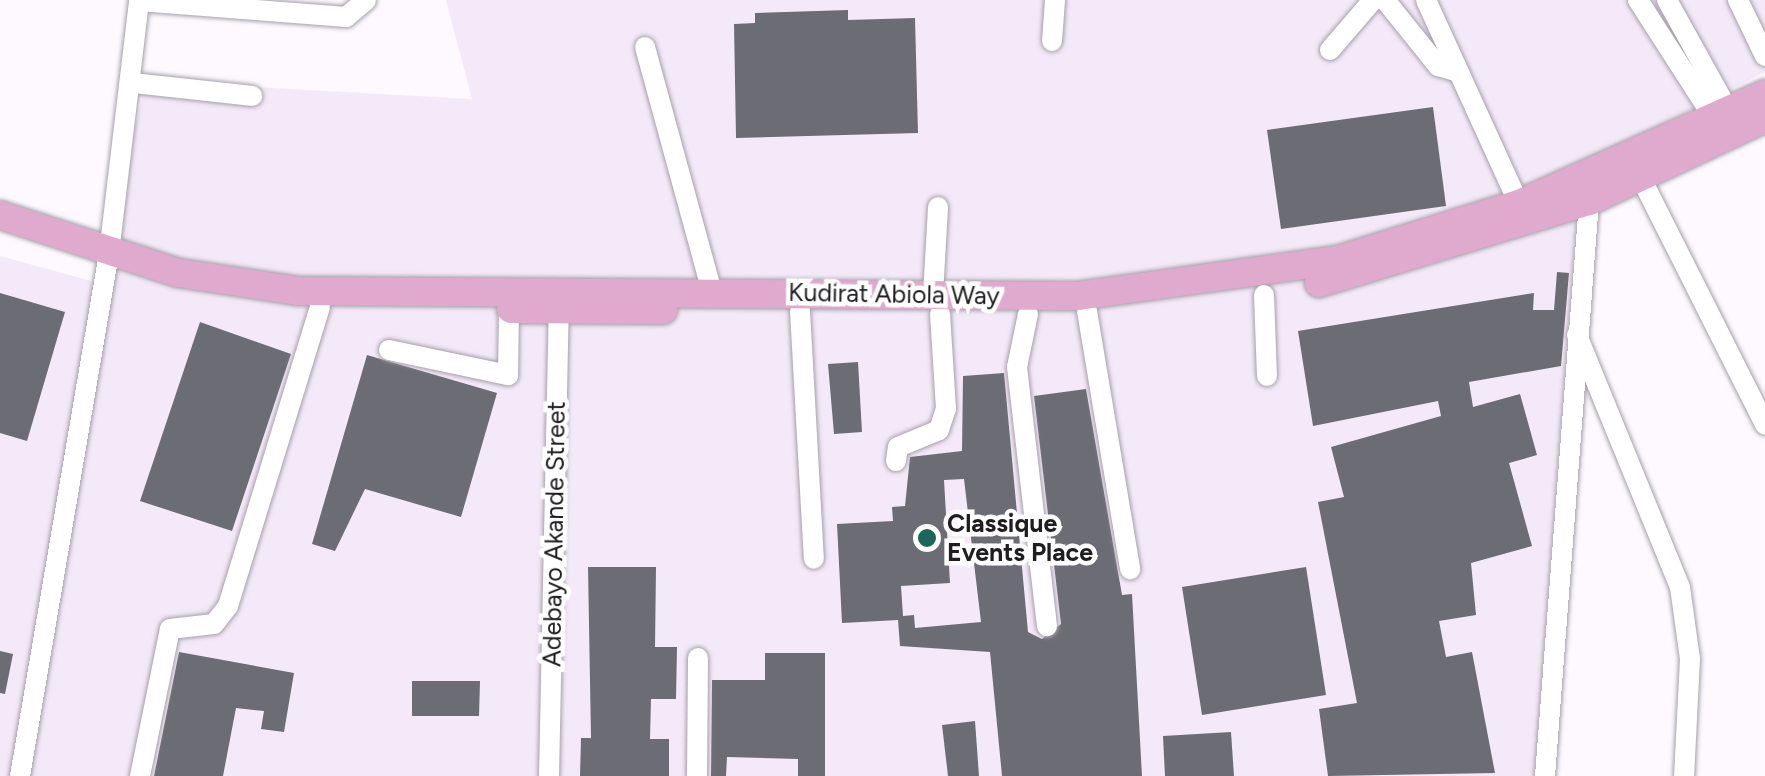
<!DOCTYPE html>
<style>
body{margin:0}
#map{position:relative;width:1765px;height:776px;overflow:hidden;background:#fdf9ff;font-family:Figtree,sans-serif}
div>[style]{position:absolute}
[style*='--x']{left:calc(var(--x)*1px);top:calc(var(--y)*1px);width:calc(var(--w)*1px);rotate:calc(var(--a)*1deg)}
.built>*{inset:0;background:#f4e9f9}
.building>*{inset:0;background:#6c6c75}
.roads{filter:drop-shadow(0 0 2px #a6a0a9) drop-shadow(0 0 2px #a6a0a9)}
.minor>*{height:20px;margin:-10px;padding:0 10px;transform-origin:10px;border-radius:10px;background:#fff}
.major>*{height:28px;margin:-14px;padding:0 14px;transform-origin:14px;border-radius:14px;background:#e0aace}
.dots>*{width:28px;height:28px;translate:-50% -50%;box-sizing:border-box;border:5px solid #fff;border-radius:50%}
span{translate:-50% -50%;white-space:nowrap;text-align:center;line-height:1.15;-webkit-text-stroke:9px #fff;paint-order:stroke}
.street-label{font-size:25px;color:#1f1d20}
.poi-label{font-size:25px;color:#1f1d20;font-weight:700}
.left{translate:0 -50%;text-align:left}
</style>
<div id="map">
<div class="built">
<div style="clip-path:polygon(446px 0,1765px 0,1765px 72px,1580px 166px,1534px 776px,0 776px,0 256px,95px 282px,147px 81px,472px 99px)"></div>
</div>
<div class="building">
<div style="clip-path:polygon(848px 10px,848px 20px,915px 18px,918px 133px,736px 138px,734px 24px,755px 23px,755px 13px)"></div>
<div style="clip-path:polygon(1433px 107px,1446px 206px,1281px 229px,1267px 130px)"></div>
<div style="clip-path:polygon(1557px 272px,1569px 273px,1561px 366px,1469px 382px,1473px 407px,1520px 394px,1537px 455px,1509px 463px,1532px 546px,1471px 563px,1476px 615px,1439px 621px,1446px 657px,1472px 652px,1495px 773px,1328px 776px,1319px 709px,1357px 703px,1318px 502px,1344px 497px,1331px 447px,1441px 416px,1438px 401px,1313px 426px,1298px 331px,1534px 293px,1533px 310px,1554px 310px)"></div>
<div style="clip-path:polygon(0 293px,65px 312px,27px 441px,0 433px)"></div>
<div style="clip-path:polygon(200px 322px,291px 354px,232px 531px,140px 501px)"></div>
<div style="clip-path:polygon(367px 355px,497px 393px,461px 517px,365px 489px,335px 551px,312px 544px)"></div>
<div style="clip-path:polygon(858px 362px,862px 432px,834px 434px,828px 364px)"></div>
<div style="clip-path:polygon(evenodd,1004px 373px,1028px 632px,1042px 639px,1061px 624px,1034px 396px,1086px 389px,1122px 595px,1132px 594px,1142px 776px,1002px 776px,990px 652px,900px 646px,898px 620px,842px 623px,837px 524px,893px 521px,892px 507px,905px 506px,910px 457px,962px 451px,963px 376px,1004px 373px,964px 479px,981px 622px,915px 628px,914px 615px,903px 616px,901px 586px,950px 583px,944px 480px,964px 479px)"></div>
<div style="clip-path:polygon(588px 567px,656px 567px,655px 647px,677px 647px,676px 699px,651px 699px,650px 739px,669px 739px,669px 776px,580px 776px,581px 738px,591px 738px)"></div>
<div style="clip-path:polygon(1306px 567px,1326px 695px,1202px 715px,1182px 587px)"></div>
<div style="clip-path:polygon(0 651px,13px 654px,5px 694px,0 693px)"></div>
<div style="clip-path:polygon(179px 652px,294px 673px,284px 732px,261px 729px,264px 711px,236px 708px,223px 776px,154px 776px)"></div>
<div style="clip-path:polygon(765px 653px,825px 653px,825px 776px,798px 776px,798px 759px,727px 757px,726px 776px,711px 776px,712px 680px,765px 680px)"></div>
<div style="clip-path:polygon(412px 681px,480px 681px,479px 716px,412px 716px)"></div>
<div style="clip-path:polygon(975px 721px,979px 776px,948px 776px,942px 725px)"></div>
<div style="clip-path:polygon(1231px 732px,1234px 776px,1165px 776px,1163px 736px)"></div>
</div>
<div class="roads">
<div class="minor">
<div style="--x:1385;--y:0;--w:85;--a:51.2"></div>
<div style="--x:1438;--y:66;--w:22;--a:16"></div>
<div style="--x:1426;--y:0;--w:224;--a:65.5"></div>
<div style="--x:1638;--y:0;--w:143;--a:57.3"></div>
<div style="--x:1667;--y:0;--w:128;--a:61"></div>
<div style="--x:1738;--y:0;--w:62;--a:64.3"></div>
<div style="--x:139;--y:1;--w:208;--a:4.4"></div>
<div style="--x:346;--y:17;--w:26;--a:-40"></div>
<div style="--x:1052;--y:41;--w:41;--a:-85.8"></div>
<div style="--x:645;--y:47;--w:254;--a:74.7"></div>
<div style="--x:1330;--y:50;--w:66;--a:-49.3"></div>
<div style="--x:133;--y:83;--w:120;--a:6.2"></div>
<div style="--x:1641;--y:178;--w:276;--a:63.3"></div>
<div style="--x:933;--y:295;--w:88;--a:-86.7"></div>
<div style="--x:1264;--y:295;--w:81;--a:87.9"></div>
<div style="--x:800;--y:311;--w:248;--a:86.8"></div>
<div style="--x:1087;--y:311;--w:262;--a:80.5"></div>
<div style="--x:1028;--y:314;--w:54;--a:101.7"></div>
<div style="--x:1017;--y:367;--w:261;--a:83.4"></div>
<div style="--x:1577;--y:335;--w:272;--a:67.8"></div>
<div style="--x:1680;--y:587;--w:73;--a:82.1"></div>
<div style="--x:1690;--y:659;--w:117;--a:92.9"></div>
<div style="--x:389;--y:350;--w:122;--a:11.9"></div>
<div style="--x:508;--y:375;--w:66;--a:-89.1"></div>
<div style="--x:896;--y:461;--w:14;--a:-82"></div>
<div style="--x:898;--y:447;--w:44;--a:-22.5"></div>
<div style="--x:939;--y:430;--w:22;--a:-72"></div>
<div style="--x:946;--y:409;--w:95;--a:-93.6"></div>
<div style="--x:20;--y:776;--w:531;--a:-80.34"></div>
<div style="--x:109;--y:253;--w:255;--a:-83.2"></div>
<div style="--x:140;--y:776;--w:150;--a:-78.5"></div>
<div style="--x:170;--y:629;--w:44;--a:-6.5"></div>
<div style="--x:214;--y:624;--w:23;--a:-52"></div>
<div style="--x:228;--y:606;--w:313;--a:-72.9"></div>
<div style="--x:549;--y:776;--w:478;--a:-88.8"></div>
<div style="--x:697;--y:776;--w:118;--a:-89.5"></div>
<div style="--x:1545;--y:776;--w:577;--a:-85.62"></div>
</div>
<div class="major">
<div style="--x:0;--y:215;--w:188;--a:18"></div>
<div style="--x:179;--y:273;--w:120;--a:8.6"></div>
<div style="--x:298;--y:291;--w:780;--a:0.37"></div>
<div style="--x:1078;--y:296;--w:262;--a:-7.9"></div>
<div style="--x:1338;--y:260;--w:189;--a:-17.2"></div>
<div style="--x:1519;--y:204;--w:269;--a:-24.1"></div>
<div style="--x:1319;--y:283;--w:282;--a:-16.9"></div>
<div style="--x:1589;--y:201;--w:195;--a:-25.2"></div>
<div style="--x:511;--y:309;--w:152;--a:0.4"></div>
</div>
</div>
<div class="dots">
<div style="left:927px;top:538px;background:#1e655a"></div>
</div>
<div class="street-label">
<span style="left:894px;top:294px;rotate:1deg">Kudirat Abiola Way</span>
<span style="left:554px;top:534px;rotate:-89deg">Adebayo Akande Street</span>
</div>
<div class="poi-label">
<span class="left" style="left:947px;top:538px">Classique<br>Events Place</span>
</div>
</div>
